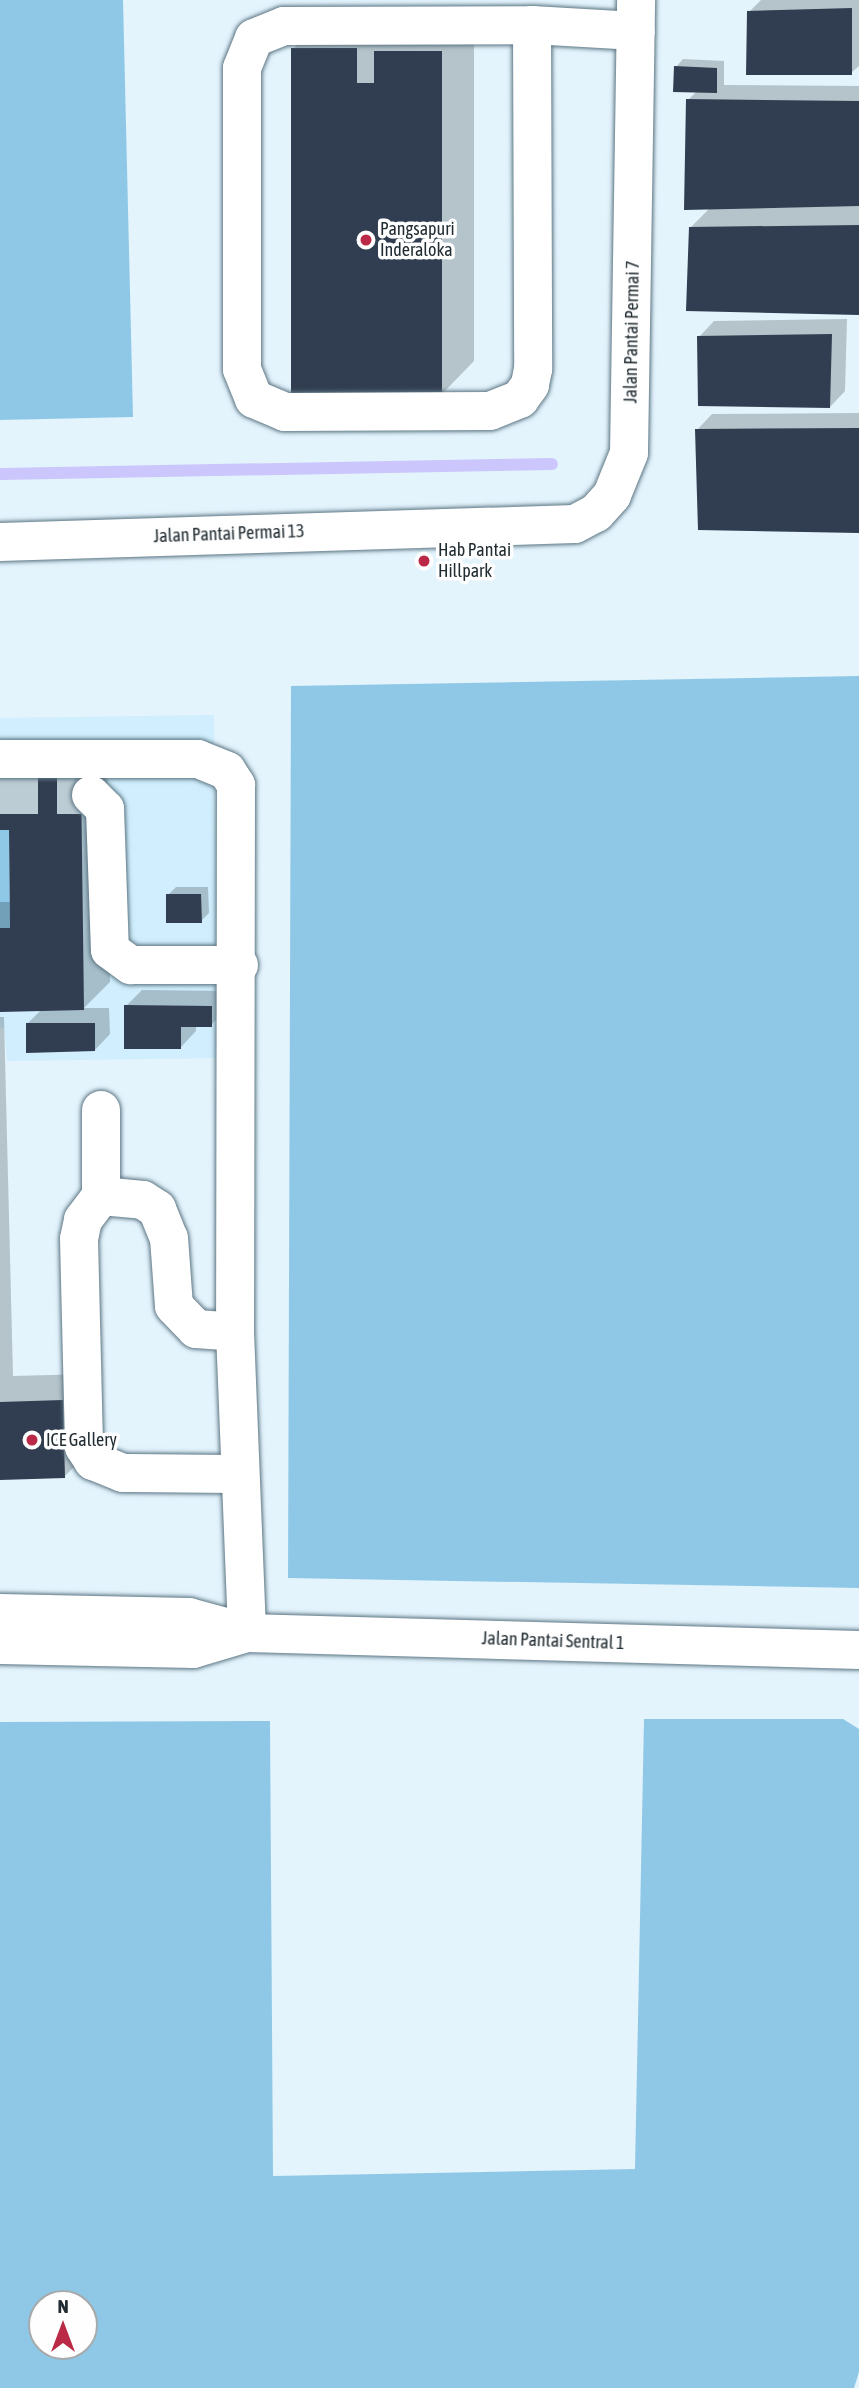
<!DOCTYPE html>
<style>
body{margin:0}
#map{position:relative;width:859px;height:2388px;overflow:hidden;background:#e3f4fd;font-family:"Asap Condensed",sans-serif}
div>[style]{position:absolute}
[style*='--x']{left:calc(var(--x)*1px);top:calc(var(--y)*1px);width:calc(var(--w)*1px);rotate:calc(var(--a)*1deg)}
.built>*{inset:0;background:#d0eefd}
.green>*{inset:0;background:#8fc8e6}
.shadow>*{inset:0;background:#0003}
.stream>*{height:12px;margin:-6px;padding:0 6px;transform-origin:6px;border-radius:6px;background:#cbc6fb}
.building>*{inset:0;background:#313d50}
.minor-tunnel>*{height:38px;margin-top:-19px;transform-origin:0;background:repeating-linear-gradient(90deg,#bcccd4 0 38px,transparent 0 57px)}
.roads{filter:drop-shadow(0 0 2px #5c7583) drop-shadow(0 0 2px #5c7583)}
.minor>*{height:38px;margin:-19px;padding:0 19px;transform-origin:19px;border-radius:19px;background:#fff}
.dots>*{width:19px;height:19px;translate:-50% -50%;box-sizing:border-box;border:4px solid #fefefe;border-radius:50%}
span{translate:-50% -50%;white-space:nowrap;text-align:center;line-height:1.15;-webkit-text-stroke:7px #fefefe;paint-order:stroke}
.poi-label{font-size:18px;color:#212c32}
.left{translate:0 -50%;text-align:left}
.street-label{font-size:18px;color:#212c32}
.north{position:absolute;left:28px;top:2290px;width:70px;height:70px;box-sizing:border-box;background:#fefefe;border:2px solid #a6aaac;border-radius:50%;rotate:0deg;font-size:19px;font-weight:700;line-height:28px;text-align:center;color:#212c32}
.north::after{content:'';display:block;margin:auto;width:24px;height:32px;background:#ba2945;clip-path:polygon(50% 0,100% 100%,50% 72%,0 100%)}
</style>
<div id="map">
<div class="built">
<div style="clip-path:polygon(214px 715px,219px 1058px,7px 1061px,4px 1028px,0 1027px,0 718px)"></div>
</div>
<div class="green">
<div style="clip-path:polygon(0 0,123px 0,133px 417px,0 420px)"></div>
<div style="clip-path:polygon(859px 676px,859px 1588px,288px 1578px,291px 686px)"></div>
<div style="clip-path:polygon(0 830px,9px 830px,10px 928px,0 928px)"></div>
<div style="clip-path:polygon(evenodd,644px 1719px,843px 1719px,859px 1729px,859px 2372px,854px 2388px,0 2388px,0 1722px,270px 1721px,273px 2176px,635px 2169px,644px 1719px,42px 2304px,84px 2304px,84px 2346px,42px 2346px,42px 2304px)"></div>
</div>
<div class="shadow">
<div style="clip-path:polygon(761px 0,859px 0,859px 66px,851px 73px,749px 12px)"></div>
<div style="clip-path:polygon(326px 16px,474px 18px,474px 361px,441px 395px,293px 49px)"></div>
<div style="clip-path:polygon(683px 59px,724px 61px,724px 85px,859px 86px,859px 313px,691px 227px,711px 207px,688px 100px,697px 91px,676px 67px)"></div>
<div style="clip-path:polygon(847px 319px,845px 391px,830px 407px,699px 337px,714px 321px)"></div>
<div style="clip-path:polygon(859px 413px,859px 532px,697px 430px,712px 414px)"></div>
<div style="clip-path:polygon(107px 748px,110px 982px,84px 1008px,109px 1008px,110px 1034px,95px 1050px,27px 1024px,42px 1009px,0 1010px,0 902px,11px 902px,10px 828px,0 828px)"></div>
<div style="clip-path:polygon(176px 887px,208px 887px,209px 913px,201px 921px,168px 895px)"></div>
<div style="clip-path:polygon(142px 990px,227px 991px,227px 1009px,211px 1025px,196px 1025px,196px 1031px,181px 1047px,126px 1006px)"></div>
<div style="clip-path:polygon(0 1017px,4px 1017px,13px 1376px,89px 1374px,91px 1450px,64px 1477px,0 1478px)"></div>
</div>
<div class="stream">
<div style="--x:0;--y:474;--w:552;--a:-1.04"></div>
</div>
<div class="building">
<div style="clip-path:polygon(852px 8px,852px 75px,746px 75px,747px 11px)"></div>
<div style="clip-path:polygon(291px 48px,357px 48px,357px 83px,374px 83px,374px 51px,442px 51px,442px 396px,291px 396px)"></div>
<div style="clip-path:polygon(674px 66px,717px 68px,717px 93px,673px 92px)"></div>
<div style="clip-path:polygon(686px 99px,859px 101px,859px 206px,684px 210px)"></div>
<div style="clip-path:polygon(859px 225px,859px 315px,686px 311px,689px 227px)"></div>
<div style="clip-path:polygon(832px 334px,830px 408px,698px 406px,697px 336px)"></div>
<div style="clip-path:polygon(859px 428px,859px 533px,698px 530px,695px 429px)"></div>
<div style="clip-path:polygon(81px 774px,84px 1010px,0 1012px,0 928px,10px 928px,9px 830px,0 830px,0 775px)"></div>
<div style="clip-path:polygon(166px 894px,201px 894px,202px 923px,166px 923px)"></div>
<div style="clip-path:polygon(124px 1005px,212px 1006px,212px 1027px,181px 1027px,181px 1049px,124px 1049px)"></div>
<div style="clip-path:polygon(26px 1023px,95px 1023px,95px 1051px,26px 1053px)"></div>
<div style="clip-path:polygon(63px 1400px,65px 1478px,0 1480px,0 1402px)"></div>
</div>
<div class="minor-tunnel">
<div style="--x:0;--y:795;--w:91;--a:0"></div>
</div>
<div class="roads">
<div class="minor">
<div style="--x:532;--y:25;--w:344;--a:89.8"></div>
<div style="--x:533;--y:369;--w:16;--a:101"></div>
<div style="--x:530;--y:385;--w:17;--a:126"></div>
<div style="--x:520;--y:399;--w:32;--a:158"></div>
<div style="--x:490;--y:411;--w:205;--a:179.7"></div>
<div style="--x:285;--y:412;--w:34;--a:-157"></div>
<div style="--x:254;--y:399;--w:32;--a:-112"></div>
<div style="--x:242;--y:369;--w:301;--a:-90"></div>
<div style="--x:242;--y:68;--w:32;--a:-68"></div>
<div style="--x:254;--y:38;--w:32;--a:-22"></div>
<div style="--x:284;--y:26;--w:248;--a:-0.2"></div>
<div style="--x:532;--y:25;--w:104;--a:3.3"></div>
<div style="--x:0;--y:542;--w:575;--a:-1.79"></div>
<div style="--x:575;--y:524;--w:24;--a:-28"></div>
<div style="--x:596;--y:513;--w:24;--a:-48"></div>
<div style="--x:612;--y:495;--w:45;--a:-68"></div>
<div style="--x:629;--y:453;--w:453;--a:-89.1"></div>
<div style="--x:0;--y:759;--w:198;--a:0"></div>
<div style="--x:198;--y:759;--w:31;--a:22"></div>
<div style="--x:227;--y:771;--w:17;--a:57"></div>
<div style="--x:236;--y:785;--w:547;--a:90.1"></div>
<div style="--x:235;--y:1332;--w:301;--a:87.7"></div>
<div style="--x:91;--y:795;--w:20;--a:45"></div>
<div style="--x:105;--y:809;--w:141;--a:88"></div>
<div style="--x:110;--y:950;--w:26;--a:36"></div>
<div style="--x:131;--y:965;--w:108;--a:0"></div>
<div style="--x:101;--y:1110;--w:86;--a:90"></div>
<div style="--x:101;--y:1196;--w:30;--a:127"></div>
<div style="--x:83;--y:1220;--w:19;--a:102"></div>
<div style="--x:79;--y:1239;--w:208;--a:88.6"></div>
<div style="--x:84;--y:1447;--w:17;--a:57"></div>
<div style="--x:93;--y:1461;--w:32;--a:22"></div>
<div style="--x:123;--y:1473;--w:117;--a:0.5"></div>
<div style="--x:101;--y:1196;--w:42;--a:5.4"></div>
<div style="--x:143;--y:1200;--w:17;--a:33"></div>
<div style="--x:157;--y:1209;--w:31;--a:68"></div>
<div style="--x:169;--y:1238;--w:68;--a:85.8"></div>
<div style="--x:174;--y:1306;--w:32;--a:46"></div>
<div style="--x:196;--y:1329;--w:39;--a:4"></div>
<div style="--x:0;--y:1613;--w:189;--a:1.2"></div>
<div style="--x:189;--y:1617;--w:60;--a:15.4"></div>
<div style="--x:247;--y:1633;--w:612;--a:1.59"></div>
<div style="--x:0;--y:1645;--w:193;--a:1.2"></div>
<div style="--x:193;--y:1649;--w:56;--a:-16.5"></div>
</div>
</div>
<div class="dots">
<div style="left:366px;top:240px;background:#ba2945"></div>
<div style="left:424px;top:561px;background:#ba2945"></div>
<div style="left:32px;top:1440px;background:#ba2945"></div>
</div>
<div class="poi-label">
<span class="left" style="left:380px;top:240px">Pangsapuri<br>Inderaloka</span>
<span class="left" style="left:438px;top:561px">Hab Pantai<br>Hillpark</span>
<span class="left" style="left:46px;top:1440px">ICE Gallery</span>
</div>
<div class="street-label">
<span style="left:632px;top:332px;rotate:-89deg">Jalan Pantai Permai 7</span>
<span style="left:229px;top:534px;rotate:-2deg">Jalan Pantai Permai 13</span>
<span style="left:553px;top:1641px;rotate:2deg">Jalan Pantai Sentral 1</span>
</div>
<div class="north">N</div>
</div>
